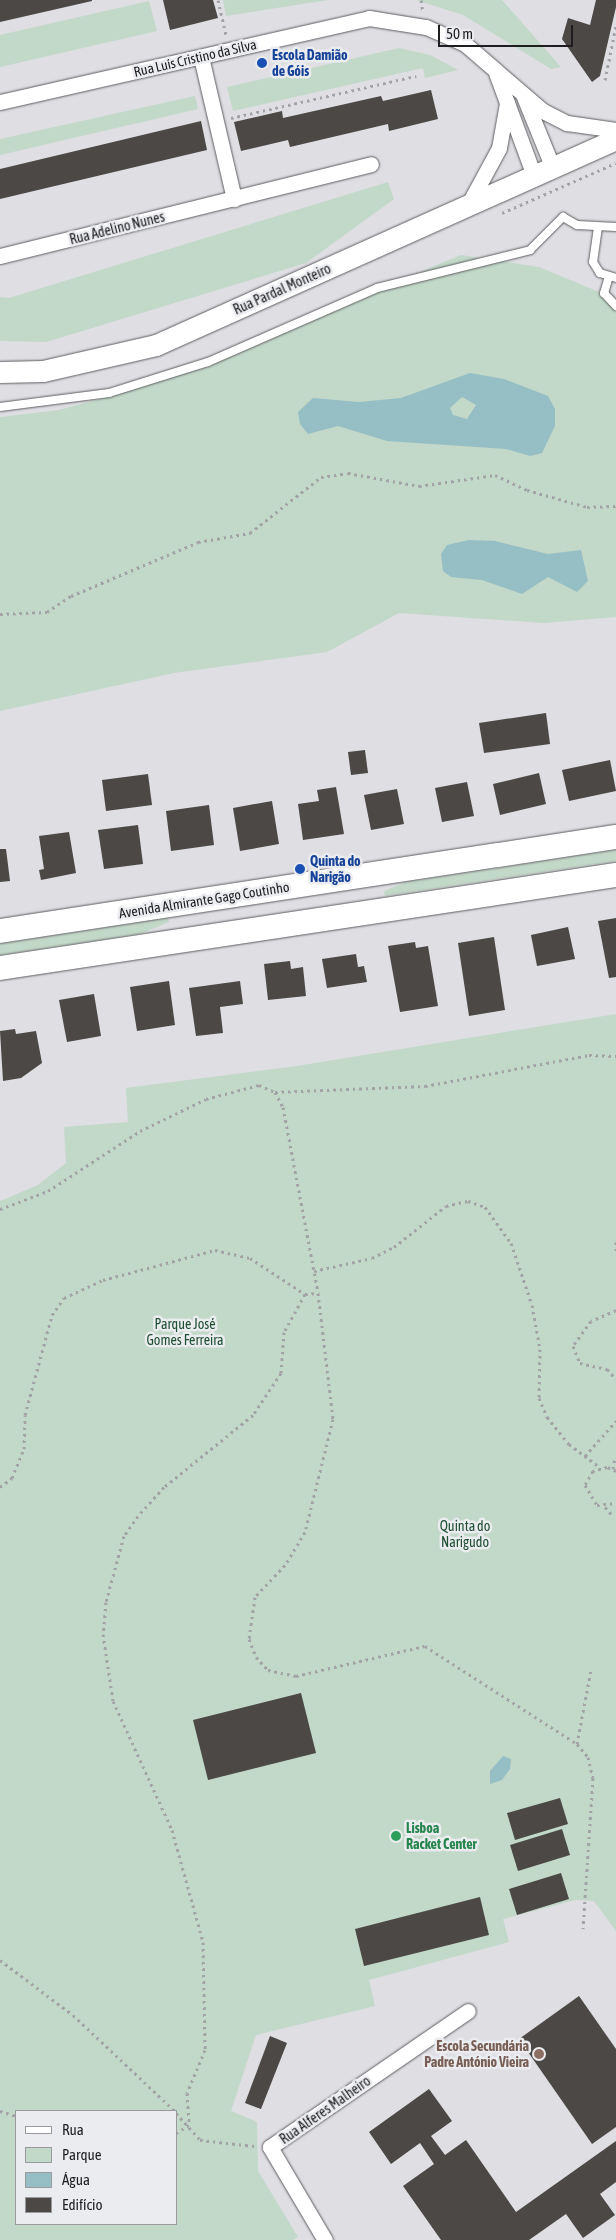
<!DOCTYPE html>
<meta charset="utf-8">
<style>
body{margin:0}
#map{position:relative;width:616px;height:2240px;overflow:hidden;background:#dedee3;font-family:"Asap Condensed",sans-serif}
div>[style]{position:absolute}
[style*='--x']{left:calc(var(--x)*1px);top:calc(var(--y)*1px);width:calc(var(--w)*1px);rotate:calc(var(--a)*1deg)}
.green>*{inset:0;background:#c2d8c8}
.water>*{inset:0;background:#95bec5}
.building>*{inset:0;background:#4b4845}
.path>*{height:3px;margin-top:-1.5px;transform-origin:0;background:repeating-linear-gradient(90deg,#a3a3a7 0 2.5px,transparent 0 6.5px)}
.roads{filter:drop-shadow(0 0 1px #5e5e62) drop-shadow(0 0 1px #5e5e62)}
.lane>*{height:8px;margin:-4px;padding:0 4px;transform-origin:4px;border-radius:4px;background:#fff}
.street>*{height:15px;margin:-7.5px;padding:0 7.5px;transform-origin:7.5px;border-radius:7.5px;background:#fff}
.secondary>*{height:21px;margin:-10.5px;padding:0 10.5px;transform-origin:10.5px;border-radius:10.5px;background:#fff}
.primary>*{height:24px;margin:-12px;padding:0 12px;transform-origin:12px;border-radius:12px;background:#fff}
.dots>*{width:14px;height:14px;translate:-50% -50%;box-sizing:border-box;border:2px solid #ebecf0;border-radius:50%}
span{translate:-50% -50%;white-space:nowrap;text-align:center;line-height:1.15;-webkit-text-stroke:5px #ebecf0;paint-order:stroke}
.transit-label{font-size:14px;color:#164399;font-weight:700}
.left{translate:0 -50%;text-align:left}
.street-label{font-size:14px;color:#1e1e20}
.park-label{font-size:14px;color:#1e4f31}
.leisure-label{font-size:14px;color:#27864d;font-weight:700}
.education-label{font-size:14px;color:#785e54;font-weight:700}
.right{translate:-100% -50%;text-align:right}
.legend{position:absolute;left:15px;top:2110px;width:162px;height:115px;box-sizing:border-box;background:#ebecf0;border:1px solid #999a9d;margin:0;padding:6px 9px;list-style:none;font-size:15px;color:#1e1e20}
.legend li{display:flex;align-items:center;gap:10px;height:25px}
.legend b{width:25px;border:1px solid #999a9d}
.scale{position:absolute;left:438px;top:25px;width:135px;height:22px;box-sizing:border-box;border:2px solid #1e1e20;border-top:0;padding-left:6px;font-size:15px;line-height:18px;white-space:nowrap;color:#1e1e20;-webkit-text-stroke:4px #ebecf0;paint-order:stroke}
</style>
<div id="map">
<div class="green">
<div style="clip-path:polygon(223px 0,328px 0,226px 16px)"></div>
<div style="clip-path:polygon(416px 0,502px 0,561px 67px,551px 69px,463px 15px)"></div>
<div style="clip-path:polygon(149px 1px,157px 31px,0 67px,0 35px)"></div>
<div style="clip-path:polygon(399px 48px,430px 55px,458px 70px,425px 78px,423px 68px,233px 111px,227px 87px)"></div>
<div style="clip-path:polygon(195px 96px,198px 109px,0 155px,0 139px)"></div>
<div style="clip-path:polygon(388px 182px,394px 199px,306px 263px,46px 342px,0 341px,0 297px,9px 298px)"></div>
<div style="clip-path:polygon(461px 255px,539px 267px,616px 299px,616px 617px,544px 623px,399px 613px,327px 652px,174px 673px,0 711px,0 417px,59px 410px,137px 389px)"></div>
<div style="clip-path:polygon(616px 850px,616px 861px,385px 896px,384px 891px,406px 882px)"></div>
<div style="clip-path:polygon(168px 918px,169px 922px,140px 934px,0 955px,0 944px)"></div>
<div style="clip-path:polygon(evenodd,616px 1014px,616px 1931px,594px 1901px,575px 1900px,503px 1919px,509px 1942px,369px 1980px,375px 2006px,256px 2035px,231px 2111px,257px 2122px,258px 2171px,298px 2237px,293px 2240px,0 2240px,0 1201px,38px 1185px,66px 1163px,64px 1127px,128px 1122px,126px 1088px,297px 1066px,616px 1014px,16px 2111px,176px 2111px,176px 2224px,16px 2224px,16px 2111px)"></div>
</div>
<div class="water">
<div style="clip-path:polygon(evenodd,470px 373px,504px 379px,548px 396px,555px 409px,555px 426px,542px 453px,530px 456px,506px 449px,387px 441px,338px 426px,308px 434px,300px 424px,298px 412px,313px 398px,359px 402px,401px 398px,470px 373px,462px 397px,476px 405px,467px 419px,453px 415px,450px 408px,462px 397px)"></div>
<div style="clip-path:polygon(469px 540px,495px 541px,548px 554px,581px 550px,588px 581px,577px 592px,548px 577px,522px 594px,482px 580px,451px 577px,443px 571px,441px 554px,447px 545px)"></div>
<div style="clip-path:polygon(503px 1756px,511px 1759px,510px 1769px,502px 1780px,490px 1784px,490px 1771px)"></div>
</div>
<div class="building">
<div style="clip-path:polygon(0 0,92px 0,92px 1px,0 22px)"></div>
<div style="clip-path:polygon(163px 0,213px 0,218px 18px,170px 30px)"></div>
<div style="clip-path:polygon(596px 0,616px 0,616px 7px,600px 76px,592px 82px,562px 39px,568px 18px,590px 25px)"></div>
<div style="clip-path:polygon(431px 90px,438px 119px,389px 131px,388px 124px,290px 147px,288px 140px,241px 151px,234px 122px,282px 111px,283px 118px,381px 96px,383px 101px)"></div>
<div style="clip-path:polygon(201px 121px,207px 150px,0 199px,0 169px)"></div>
<div style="clip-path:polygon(546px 713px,550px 744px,484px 753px,479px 723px)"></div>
<div style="clip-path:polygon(365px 750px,368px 773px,351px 775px,348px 752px)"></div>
<div style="clip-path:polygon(610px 760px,616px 791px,569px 801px,562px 770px)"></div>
<div style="clip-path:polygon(539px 773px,546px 804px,500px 815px,493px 784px)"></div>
<div style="clip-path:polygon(148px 774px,152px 805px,106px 811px,102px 780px)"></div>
<div style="clip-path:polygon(467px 782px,474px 816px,442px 822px,435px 788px)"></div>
<div style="clip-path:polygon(336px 787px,344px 834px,303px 840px,298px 804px,319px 801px,317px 790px)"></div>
<div style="clip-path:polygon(397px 789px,404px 824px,371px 830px,364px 795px)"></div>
<div style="clip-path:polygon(272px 801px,279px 844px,240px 851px,233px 808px)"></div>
<div style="clip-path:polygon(209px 805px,214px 845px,171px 851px,166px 811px)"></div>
<div style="clip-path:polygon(138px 825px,143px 864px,104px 869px,98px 830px)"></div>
<div style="clip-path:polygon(69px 832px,76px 873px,41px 880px,39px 870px,44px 869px,39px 836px)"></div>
<div style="clip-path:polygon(0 849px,6px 849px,10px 881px,0 882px)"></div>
<div style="clip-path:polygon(616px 918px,616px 977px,609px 978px,598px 921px)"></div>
<div style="clip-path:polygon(568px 927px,575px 959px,537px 966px,531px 935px)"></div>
<div style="clip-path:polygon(494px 937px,505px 1010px,469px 1016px,458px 943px)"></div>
<div style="clip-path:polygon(415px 942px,416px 948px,428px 946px,438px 1006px,400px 1012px,388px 946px)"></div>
<div style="clip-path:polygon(356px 954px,358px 967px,364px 966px,367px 982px,327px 988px,322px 959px)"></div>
<div style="clip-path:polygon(290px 961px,291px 969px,303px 967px,306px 996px,268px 1000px,264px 964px)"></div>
<div style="clip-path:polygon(169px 981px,175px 1025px,137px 1031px,130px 987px)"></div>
<div style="clip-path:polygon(240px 981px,243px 1004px,220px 1007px,223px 1033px,196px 1036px,189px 988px)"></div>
<div style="clip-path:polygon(94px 994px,101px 1036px,67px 1042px,59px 1000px)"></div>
<div style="clip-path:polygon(15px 1029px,16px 1034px,36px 1031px,42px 1063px,21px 1078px,3px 1081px,0 1031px)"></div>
<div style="clip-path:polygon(301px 1693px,316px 1753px,208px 1780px,193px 1720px)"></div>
<div style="clip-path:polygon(560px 1798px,568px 1824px,515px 1840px,507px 1813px)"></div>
<div style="clip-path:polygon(562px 1829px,570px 1855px,518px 1871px,510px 1845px)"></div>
<div style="clip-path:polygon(561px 1873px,569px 1899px,517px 1915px,509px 1889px)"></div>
<div style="clip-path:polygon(480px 1897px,489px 1935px,364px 1966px,355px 1929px)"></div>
<div style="clip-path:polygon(579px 1996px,616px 2049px,616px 2127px,592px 2144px,519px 2039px)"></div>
<div style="clip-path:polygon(270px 2036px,287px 2043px,261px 2109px,245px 2103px)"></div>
<div style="clip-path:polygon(429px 2089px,452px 2121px,431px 2136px,445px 2155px,466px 2140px,516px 2212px,616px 2141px,616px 2182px,600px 2194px,615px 2215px,583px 2238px,566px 2214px,529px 2240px,441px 2240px,403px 2186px,434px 2164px,420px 2143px,391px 2164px,369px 2132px)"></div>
</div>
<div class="path">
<div style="--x:218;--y:0;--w:37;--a:77"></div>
<div style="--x:421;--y:0;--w:12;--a:81"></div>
<div style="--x:605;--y:80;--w:55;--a:-78.5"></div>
<div style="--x:231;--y:118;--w:190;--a:-12.8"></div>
<div style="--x:502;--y:213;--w:124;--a:-23.7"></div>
<div style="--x:0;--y:614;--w:47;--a:-2.4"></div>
<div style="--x:47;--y:612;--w:29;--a:-34"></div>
<div style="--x:71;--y:596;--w:138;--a:-23"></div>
<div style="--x:198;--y:542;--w:53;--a:-9.8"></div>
<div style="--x:250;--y:533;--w:90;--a:-38.3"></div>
<div style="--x:321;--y:477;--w:27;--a:-8"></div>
<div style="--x:348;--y:473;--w:72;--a:10.4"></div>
<div style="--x:419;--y:486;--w:77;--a:-8.2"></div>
<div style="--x:495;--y:475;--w:35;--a:25"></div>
<div style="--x:527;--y:490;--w:62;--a:15.8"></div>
<div style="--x:587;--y:507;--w:29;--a:-2"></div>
<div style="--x:275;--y:1092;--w:150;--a:-2.3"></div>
<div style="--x:425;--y:1086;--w:167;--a:-10.7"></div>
<div style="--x:589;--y:1055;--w:27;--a:2"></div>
<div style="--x:0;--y:1209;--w:51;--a:-20.6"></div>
<div style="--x:48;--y:1191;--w:110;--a:-33.1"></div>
<div style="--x:140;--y:1131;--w:73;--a:-25.9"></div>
<div style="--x:206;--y:1099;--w:55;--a:-14.8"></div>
<div style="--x:259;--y:1085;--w:17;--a:24"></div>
<div style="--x:275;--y:1092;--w:17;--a:62"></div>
<div style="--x:283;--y:1107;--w:189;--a:79.3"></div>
<div style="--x:318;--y:1293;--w:127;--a:83.2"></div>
<div style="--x:333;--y:1419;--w:116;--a:103.9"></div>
<div style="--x:305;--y:1532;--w:39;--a:121"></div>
<div style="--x:285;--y:1565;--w:44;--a:133.2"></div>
<div style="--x:255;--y:1597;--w:42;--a:98.1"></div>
<div style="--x:249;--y:1639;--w:19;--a:69"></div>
<div style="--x:256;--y:1657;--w:18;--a:47"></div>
<div style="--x:268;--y:1670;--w:29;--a:12"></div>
<div style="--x:296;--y:1676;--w:132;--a:-13.1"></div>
<div style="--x:425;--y:1646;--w:181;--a:32.8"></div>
<div style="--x:577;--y:1744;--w:17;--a:50"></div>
<div style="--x:588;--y:1757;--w:22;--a:77"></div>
<div style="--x:593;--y:1778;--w:151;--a:93.8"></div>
<div style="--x:616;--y:1242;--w:12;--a:90"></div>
<div style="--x:314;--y:1271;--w:59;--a:-12.6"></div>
<div style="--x:372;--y:1258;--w:25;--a:-27"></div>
<div style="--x:394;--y:1247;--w:66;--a:-38.3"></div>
<div style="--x:446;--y:1206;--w:23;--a:-13"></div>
<div style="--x:468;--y:1201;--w:18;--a:19"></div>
<div style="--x:485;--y:1207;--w:44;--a:54.2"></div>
<div style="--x:511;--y:1243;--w:65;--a:71.3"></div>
<div style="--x:532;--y:1305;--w:45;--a:79.7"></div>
<div style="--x:540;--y:1349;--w:49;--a:91.2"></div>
<div style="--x:539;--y:1398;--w:21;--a:67"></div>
<div style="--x:547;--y:1417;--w:35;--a:51"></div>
<div style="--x:569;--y:1444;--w:39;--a:37"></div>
<div style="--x:305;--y:1294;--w:13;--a:-4"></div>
<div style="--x:616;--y:1310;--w:27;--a:156"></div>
<div style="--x:591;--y:1321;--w:31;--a:126"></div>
<div style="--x:573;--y:1346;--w:18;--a:68"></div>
<div style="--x:580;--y:1363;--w:28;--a:13"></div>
<div style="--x:607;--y:1369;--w:13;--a:48"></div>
<div style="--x:585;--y:1456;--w:47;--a:-48.5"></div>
<div style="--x:613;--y:1469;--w:11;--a:-80"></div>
<div style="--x:616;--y:1471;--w:10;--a:-156"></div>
<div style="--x:607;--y:1467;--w:15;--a:164"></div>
<div style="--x:593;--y:1471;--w:16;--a:120"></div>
<div style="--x:585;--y:1485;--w:23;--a:59"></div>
<div style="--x:597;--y:1505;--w:19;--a:-6"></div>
<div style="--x:0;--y:1487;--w:15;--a:-37"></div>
<div style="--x:12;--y:1478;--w:31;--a:-68"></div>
<div style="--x:24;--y:1449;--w:34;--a:-88"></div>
<div style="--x:25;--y:1415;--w:104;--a:-74.9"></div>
<div style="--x:52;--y:1315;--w:21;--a:-55"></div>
<div style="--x:64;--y:1298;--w:43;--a:-24.8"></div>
<div style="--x:103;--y:1280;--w:116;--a:-15"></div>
<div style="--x:215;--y:1250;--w:36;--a:13"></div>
<div style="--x:250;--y:1258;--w:66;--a:33.2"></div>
<div style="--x:305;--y:1294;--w:43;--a:118.9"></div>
<div style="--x:284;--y:1332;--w:41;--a:94.2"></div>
<div style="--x:281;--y:1373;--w:50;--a:123.7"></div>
<div style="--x:253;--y:1415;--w:114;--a:141"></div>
<div style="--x:164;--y:1487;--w:39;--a:132"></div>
<div style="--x:138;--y:1516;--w:24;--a:125"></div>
<div style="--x:124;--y:1536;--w:68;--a:105.3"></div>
<div style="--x:106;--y:1602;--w:32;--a:95"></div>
<div style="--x:103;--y:1634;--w:68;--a:81.5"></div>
<div style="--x:113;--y:1701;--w:142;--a:65.4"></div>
<div style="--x:172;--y:1830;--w:116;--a:74.5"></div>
<div style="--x:203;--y:1942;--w:108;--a:88.9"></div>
<div style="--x:205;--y:2050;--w:47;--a:112.7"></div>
<div style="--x:187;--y:2093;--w:32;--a:86"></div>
<div style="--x:189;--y:2125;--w:15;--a:148"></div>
<div style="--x:605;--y:1507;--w:11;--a:49"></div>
<div style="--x:577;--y:1744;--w:75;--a:-79.3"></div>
<div style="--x:0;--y:1960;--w:91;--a:37"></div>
<div style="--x:73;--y:2015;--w:140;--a:43.3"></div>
<div style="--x:0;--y:2111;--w:17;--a:17"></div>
<div style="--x:176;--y:2113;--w:36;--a:48"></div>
<div style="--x:200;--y:2140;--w:55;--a:6.2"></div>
</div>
<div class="roads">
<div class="lane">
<div style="--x:598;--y:227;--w:35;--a:98"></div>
<div style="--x:593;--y:262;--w:13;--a:58"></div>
<div style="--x:600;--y:273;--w:17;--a:17"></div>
<div style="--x:609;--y:276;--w:18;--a:106"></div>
<div style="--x:604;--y:293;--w:18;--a:47"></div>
<div style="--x:0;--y:407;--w:110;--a:-7.3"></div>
<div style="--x:109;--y:393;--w:104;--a:-17.4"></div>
<div style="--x:208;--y:362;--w:184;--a:-23.6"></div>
<div style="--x:377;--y:288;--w:158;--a:-13.9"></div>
<div style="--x:530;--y:250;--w:47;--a:-45"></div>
<div style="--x:563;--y:217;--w:16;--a:30"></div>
<div style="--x:577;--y:225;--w:39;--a:3"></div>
</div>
<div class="street">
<div style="--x:201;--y:57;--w:146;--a:76.9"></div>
<div style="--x:496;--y:73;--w:110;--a:69.7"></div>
<div style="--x:524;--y:97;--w:77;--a:67.8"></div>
<div style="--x:0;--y:102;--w:378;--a:-12.8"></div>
<div style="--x:369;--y:18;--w:58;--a:9"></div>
<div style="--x:426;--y:27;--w:43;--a:23.6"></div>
<div style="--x:465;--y:44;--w:103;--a:40.7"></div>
<div style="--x:543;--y:111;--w:27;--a:27"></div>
<div style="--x:567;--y:123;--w:49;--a:8.1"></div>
<div style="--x:467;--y:207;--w:67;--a:-61.5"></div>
<div style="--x:499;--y:148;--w:46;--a:-79.9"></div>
<div style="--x:0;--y:256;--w:382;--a:-13.9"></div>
<div style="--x:325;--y:2240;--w:108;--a:-120.6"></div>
<div style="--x:270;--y:2147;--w:240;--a:-34.5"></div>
</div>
<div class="secondary">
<div style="--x:0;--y:372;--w:43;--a:-1.3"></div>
<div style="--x:43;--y:371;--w:116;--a:-13"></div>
<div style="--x:156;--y:345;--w:504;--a:-24.12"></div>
</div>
<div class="primary">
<div style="--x:0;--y:931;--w:623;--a:-8.68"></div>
<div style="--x:0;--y:968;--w:623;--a:-8.59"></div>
</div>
</div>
<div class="dots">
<div style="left:262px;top:63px;background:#1a4fb4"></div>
<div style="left:300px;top:869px;background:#1a4fb4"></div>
<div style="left:396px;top:1836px;background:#2e9e5b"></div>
<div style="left:539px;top:2054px;background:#8d6e63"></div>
</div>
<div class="transit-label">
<span class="left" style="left:272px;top:63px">Escola Damião<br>de Góis</span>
<span class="left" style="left:310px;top:869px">Quinta do<br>Narigão</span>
</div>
<div class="street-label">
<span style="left:195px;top:58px;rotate:-13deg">Rua Luís Cristino da Silva</span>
<span style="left:117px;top:228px;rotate:-14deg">Rua Adelino Nunes</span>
<span style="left:282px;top:289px;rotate:-24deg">Rua Pardal Monteiro</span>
<span style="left:204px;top:900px;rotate:-9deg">Avenida Almirante Gago Coutinho</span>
<span style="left:325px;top:2110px;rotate:-35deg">Rua Alferes Malheiro</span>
</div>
<div class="park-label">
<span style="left:185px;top:1332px">Parque José<br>Gomes Ferreira</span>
<span style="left:465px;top:1534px">Quinta do<br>Narigudo</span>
</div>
<div class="leisure-label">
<span class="left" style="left:406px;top:1836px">Lisboa<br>Racket Center</span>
</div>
<div class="education-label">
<span class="right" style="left:529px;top:2054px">Escola Secundária<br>Padre António Vieira</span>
</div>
<ul class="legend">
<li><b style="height:6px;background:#fff"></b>Rua</li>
<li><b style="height:14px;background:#c2d8c8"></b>Parque</li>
<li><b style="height:14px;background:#95bec5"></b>Água</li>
<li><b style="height:14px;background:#4b4845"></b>Edifício</li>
</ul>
<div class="scale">50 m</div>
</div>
